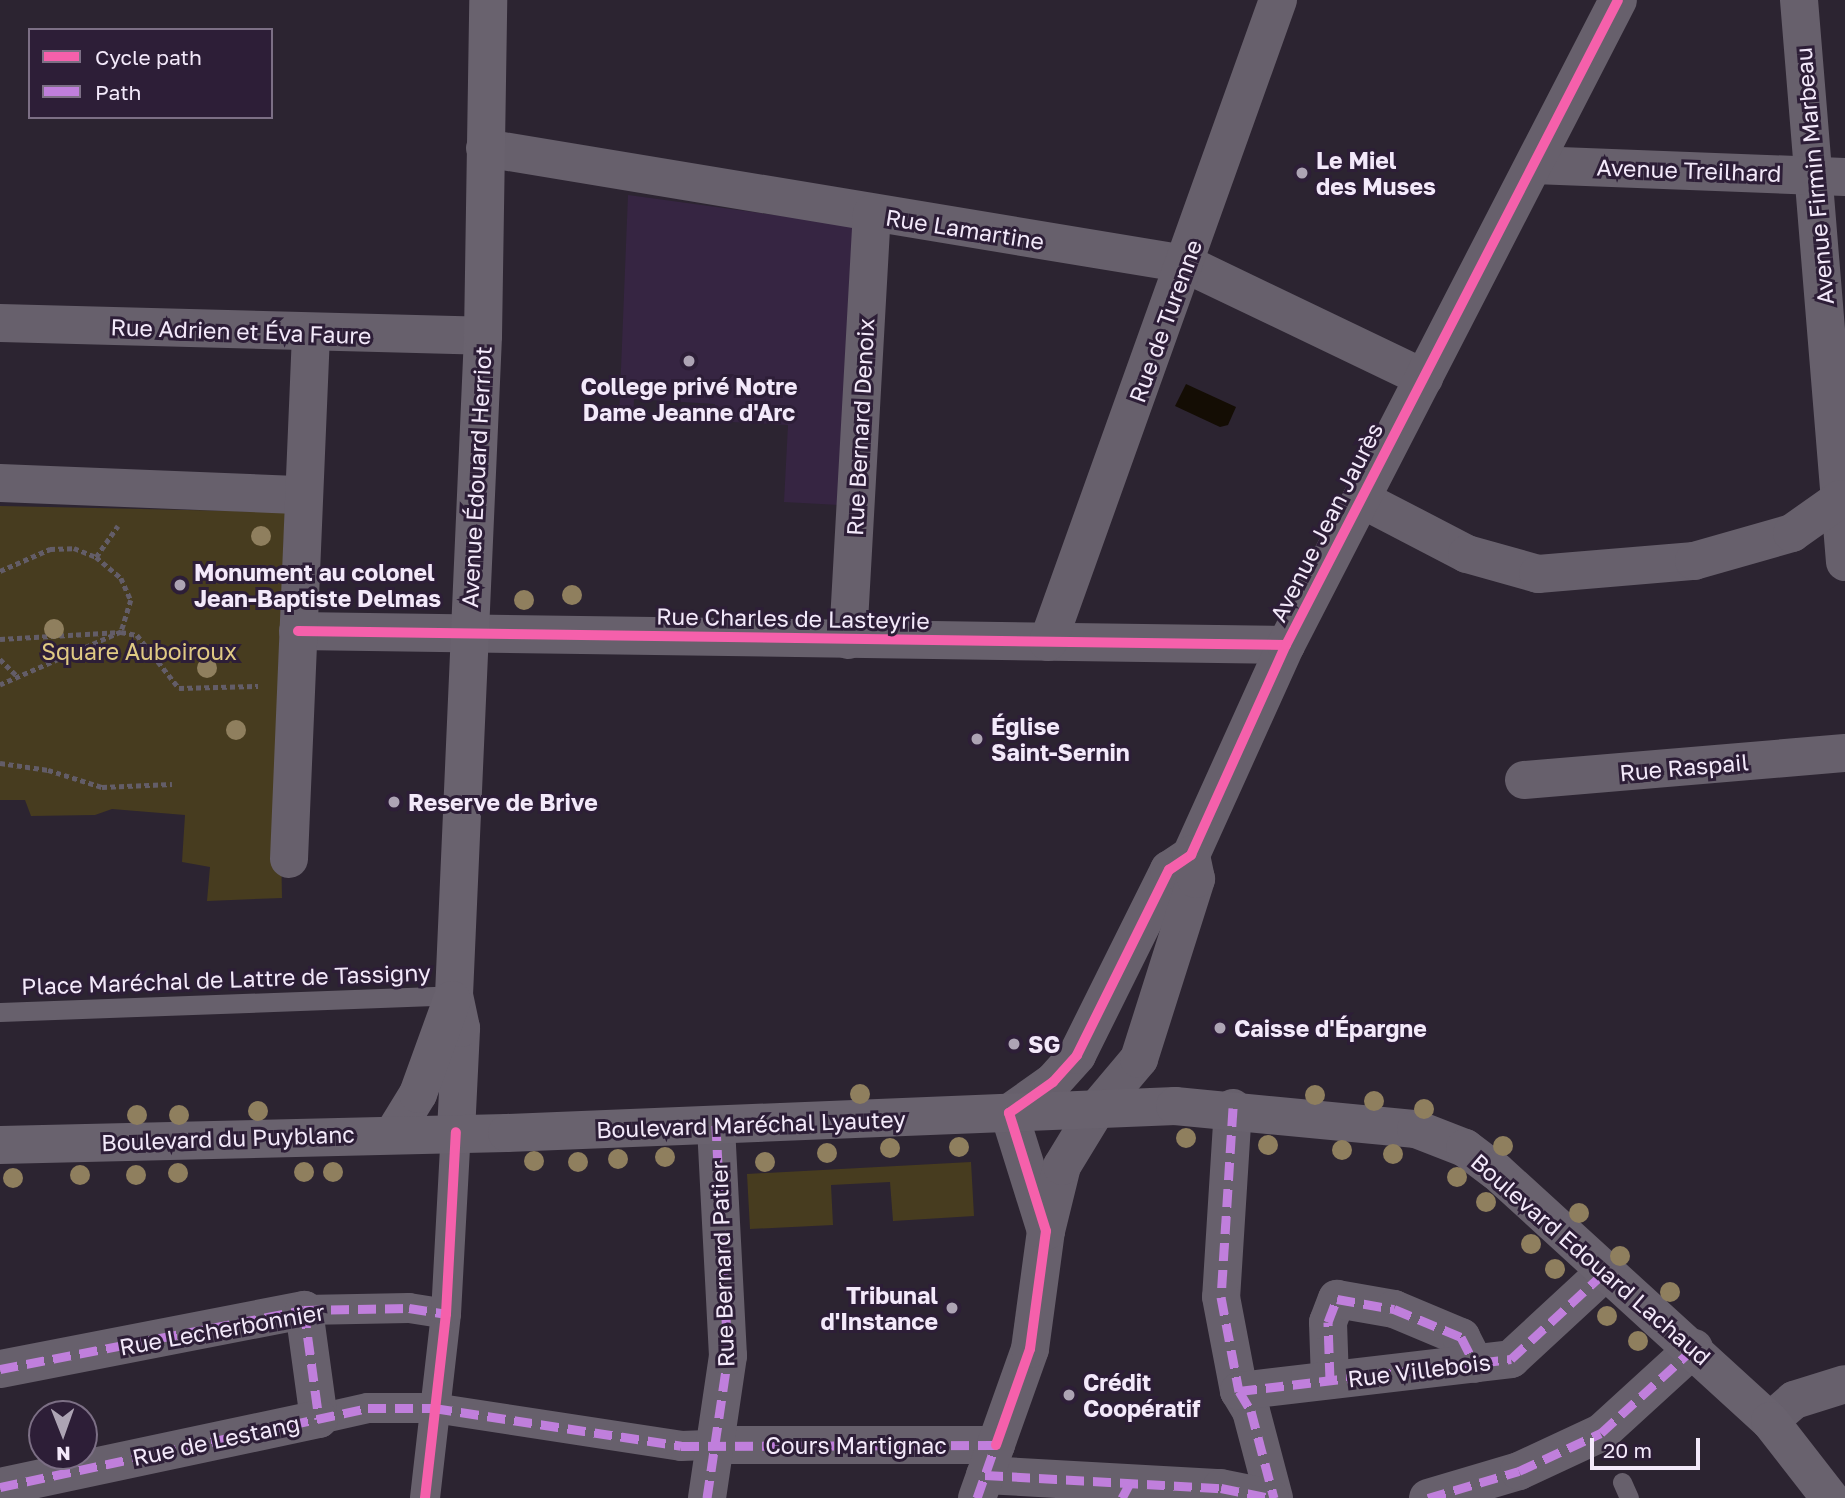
<!DOCTYPE html>
<meta charset="utf-8">
<style>
body{margin:0}
#map{position:relative;width:1845px;height:1498px;overflow:hidden;background:#2c2431;font-family:"Golos Text",sans-serif}
div>[style]{position:absolute}
[style*='--x']{left:calc(var(--x)*1px);top:calc(var(--y)*1px);width:calc(var(--w)*1px);rotate:calc(var(--a)*1deg)}
.built>*{inset:0;background:#362542}
.green>*{inset:0;background:#473c1f}
.water>*{inset:0;background:#140d04}
.path>*{height:4.5px;margin-top:-2.25px;transform-origin:0;background:repeating-linear-gradient(90deg,#635d68 0 5px,transparent 0 8.5px)}
.service>*{height:19px;margin:-9.5px;padding:0 9.5px;transform-origin:9.5px;border-radius:9.5px;background:#67606c}
.pedestrian>*{height:30px;margin:-15px;padding:0 15px;transform-origin:15px;border-radius:15px;background:#67606c}
.minor>*{height:38px;margin:-19px;padding:0 19px;transform-origin:19px;border-radius:19px;background:#67606c}
.tertiary>*{height:38px;margin:-19px;padding:0 19px;transform-origin:19px;border-radius:19px;background:#67606c}
.secondary>*{height:38px;margin:-19px;padding:0 19px;transform-origin:19px;border-radius:19px;background:#69626e}
.quiet>*{height:9px;margin-top:-4.5px;transform-origin:0;background:repeating-linear-gradient(90deg,#c07fdc 0 18px,transparent 0 27px)}
.cycleway>*{height:10px;margin:-5px;padding:0 5px;transform-origin:5px;border-radius:5px;background:#f560ab}
.trees>*{width:20px;height:20px;margin:-10px;border-radius:50%;background:#8f7f5e}
.dots>*{width:19px;height:19px;translate:-50% -50%;box-sizing:border-box;border:4px solid #2d1e37;border-radius:50%}
span{translate:-50% -50%;white-space:nowrap;text-align:center;line-height:1.15;-webkit-text-stroke:6px #2d1e37;paint-order:stroke}
.poi-label{font-size:23px;color:#f3e9fa;font-weight:700}
.left{translate:0 -50%;text-align:left}
.right{translate:-100% -50%;text-align:right}
.street-label{font-size:23px;color:#f3e9fa}
.park-label{font-size:23px;color:#e0ca83}
.legend{position:absolute;left:28px;top:28px;width:245px;height:91px;box-sizing:border-box;background:#2d1e37;border:2px solid #7c6f85;margin:0;padding:9px 12px;list-style:none;font-size:21px;color:#f3e9fa}
.legend li{display:flex;align-items:center;gap:14px;height:35px}
.legend b{width:35px;border:2px solid #7c6f85}
.north{position:absolute;left:28px;top:1400px;width:70px;height:70px;box-sizing:border-box;background:#2d1e37;border:2px solid #7c6f85;border-radius:50%;rotate:179deg;font-size:19px;font-weight:700;line-height:28px;text-align:center;color:#f3e9fa}
.north::after{content:'';display:block;margin:auto;width:24px;height:32px;background:#ada4b4;clip-path:polygon(50% 0,100% 100%,50% 72%,0 100%)}
.scale{position:absolute;left:1590px;top:1438px;width:110px;height:32px;box-sizing:border-box;border:4px solid #f3e9fa;border-top:0;padding-left:9px;font-size:21px;line-height:24px;white-space:nowrap;color:#f3e9fa;-webkit-text-stroke:5px #2d1e37;paint-order:stroke}
</style>
<div id="map">
<div class="built">
<div style="clip-path:polygon(628px 195px,855px 226px,839px 505px,784px 502px,788px 425px,714px 421px,715px 404px,634px 399px,633px 419px,619px 419px)"></div>
</div>
<div class="green">
<div style="clip-path:polygon(0 506px,285px 512px,278px 685px,282px 898px,207px 901px,210px 867px,182px 862px,185px 815px,112px 809px,95px 815px,31px 816px,25px 800px,0 800px)"></div>
<div style="clip-path:polygon(971px 1162px,974px 1216px,893px 1221px,890px 1182px,831px 1185px,833px 1225px,750px 1229px,747px 1174px)"></div>
</div>
<div class="water">
<div style="clip-path:polygon(1186px 384px,1236px 407px,1228px 425px,1220px 427px,1175px 406px)"></div>
</div>
<div class="path">
<div style="--x:96;--y:557;--w:38;--a:-55"></div>
<div style="--x:0;--y:571;--w:55;--a:-23.7"></div>
<div style="--x:50;--y:549;--w:24;--a:-2"></div>
<div style="--x:74;--y:548;--w:24;--a:22"></div>
<div style="--x:96;--y:557;--w:33;--a:40"></div>
<div style="--x:121;--y:578;--w:24;--a:66"></div>
<div style="--x:131;--y:600;--w:34;--a:107"></div>
<div style="--x:121;--y:632;--w:132;--a:156.3"></div>
<div style="--x:0;--y:639;--w:121;--a:-3.3"></div>
<div style="--x:121;--y:632;--w:16;--a:11"></div>
<div style="--x:137;--y:635;--w:68;--a:51.6"></div>
<div style="--x:179;--y:688;--w:79;--a:-1.5"></div>
<div style="--x:0;--y:659;--w:25;--a:45"></div>
<div style="--x:0;--y:763;--w:49;--a:8.3"></div>
<div style="--x:48;--y:770;--w:57;--a:17.5"></div>
<div style="--x:102;--y:787;--w:70;--a:-2.5"></div>
</div>
<div class="service">
<div style="--x:0;--y:1012;--w:454;--a:-2.1"></div>
<div style="--x:1622;--y:1482;--w:17;--a:66"></div>
</div>
<div class="pedestrian">
<div style="--x:304;--y:1310;--w:105;--a:-1.1"></div>
<div style="--x:409;--y:1308;--w:37;--a:9"></div>
<div style="--x:319;--y:1419;--w:50;--a:-12.7"></div>
<div style="--x:368;--y:1408;--w:66;--a:0"></div>
<div style="--x:434;--y:1408;--w:250;--a:8.7"></div>
<div style="--x:681;--y:1446;--w:34;--a:-2"></div>
<div style="--x:425;--y:1498;--w:185;--a:-83.5"></div>
<div style="--x:446;--y:1314;--w:182;--a:-86.9"></div>
</div>
<div class="minor">
<div style="--x:1799;--y:0;--w:564;--a:85.32"></div>
<div style="--x:485;--y:148;--w:711;--a:9.4"></div>
<div style="--x:1186;--y:264;--w:264;--a:25.6"></div>
<div style="--x:1534;--y:165;--w:311;--a:2.2"></div>
<div style="--x:0;--y:323;--w:483;--a:1.5"></div>
<div style="--x:0;--y:483;--w:303;--a:2.3"></div>
<div style="--x:1361;--y:499;--w:119;--a:27.4"></div>
<div style="--x:1467;--y:554;--w:74;--a:15.7"></div>
<div style="--x:1538;--y:574;--w:157;--a:-4.8"></div>
<div style="--x:1694;--y:561;--w:102;--a:-15.9"></div>
<div style="--x:1792;--y:533;--w:59;--a:-35.3"></div>
<div style="--x:298;--y:631;--w:988;--a:0.81"></div>
<div style="--x:848;--y:640;--w:427;--a:-86.8"></div>
<div style="--x:1048;--y:642;--w:682;--a:-70.29"></div>
<div style="--x:1524;--y:780;--w:322;--a:-4.8"></div>
<div style="--x:289;--y:859;--w:526;--a:-87.6"></div>
<div style="--x:1233;--y:1108;--w:189;--a:93.6"></div>
<div style="--x:1221;--y:1297;--w:96;--a:79.2"></div>
<div style="--x:1239;--y:1391;--w:23;--a:59"></div>
<div style="--x:1251;--y:1411;--w:90;--a:75.2"></div>
<div style="--x:1046;--y:1231;--w:124;--a:-107.4"></div>
<div style="--x:1009;--y:1113;--w:54;--a:-35.2"></div>
<div style="--x:1053;--y:1082;--w:36;--a:-48"></div>
<div style="--x:1077;--y:1055;--w:207;--a:-63.6"></div>
<div style="--x:1169;--y:870;--w:27;--a:-34"></div>
<div style="--x:1191;--y:855;--w:230;--a:-65.7"></div>
<div style="--x:1286;--y:645;--w:725;--a:-62.76"></div>
<div style="--x:0;--y:1369;--w:310;--a:-11"></div>
<div style="--x:304;--y:1310;--w:110;--a:82.2"></div>
<div style="--x:319;--y:1419;--w:326;--a:168"></div>
<div style="--x:1330;--y:1380;--w:58;--a:-92"></div>
<div style="--x:1328;--y:1322;--w:25;--a:-69"></div>
<div style="--x:1337;--y:1299;--w:58;--a:10"></div>
<div style="--x:1394;--y:1309;--w:73;--a:22.7"></div>
<div style="--x:1461;--y:1337;--w:30;--a:63"></div>
<div style="--x:1239;--y:1391;--w:274;--a:-6.7"></div>
<div style="--x:1511;--y:1359;--w:131;--a:-42.8"></div>
<div style="--x:715;--y:1445;--w:281;--a:0"></div>
<div style="--x:985;--y:1475;--w:236;--a:3.2"></div>
<div style="--x:1221;--y:1488;--w:50;--a:11.5"></div>
<div style="--x:707;--y:1498;--w:144;--a:-81.6"></div>
<div style="--x:728;--y:1356;--w:231;--a:-93"></div>
<div style="--x:977;--y:1498;--w:158;--a:-70.4"></div>
<div style="--x:1030;--y:1349;--w:119;--a:-82.3"></div>
<div style="--x:1046;--y:1231;--w:67;--a:-76.2"></div>
<div style="--x:1062;--y:1166;--w:66;--a:-58.7"></div>
<div style="--x:1096;--y:1110;--w:67;--a:-49.9"></div>
<div style="--x:1139;--y:1059;--w:189;--a:-72.4"></div>
<div style="--x:1196;--y:879;--w:25;--a:-102"></div>
<div style="--x:1428;--y:1498;--w:95;--a:-16.5"></div>
<div style="--x:1519;--y:1471;--w:90;--a:-24.9"></div>
<div style="--x:1601;--y:1433;--w:126;--a:-42.4"></div>
</div>
<div class="tertiary">
<div style="--x:1770;--y:1421;--w:32;--a:-41"></div>
<div style="--x:1794;--y:1400;--w:53;--a:-17.4"></div>
</div>
<div class="secondary">
<div style="--x:456;--y:1132;--w:104;--a:-87.2"></div>
<div style="--x:461;--y:1028;--w:34;--a:-102"></div>
<div style="--x:454;--y:995;--w:660;--a:-87.48"></div>
<div style="--x:483;--y:336;--w:336;--a:-89.1"></div>
<div style="--x:394;--y:1133;--w:46;--a:-58.4"></div>
<div style="--x:418;--y:1094;--w:100;--a:-70.1"></div>
<div style="--x:0;--y:1145;--w:507;--a:-1.36"></div>
<div style="--x:507;--y:1133;--w:669;--a:-2.31"></div>
<div style="--x:1175;--y:1106;--w:242;--a:5.5"></div>
<div style="--x:1416;--y:1129;--w:53;--a:21.2"></div>
<div style="--x:1465;--y:1148;--w:39;--a:37"></div>
<div style="--x:1496;--y:1171;--w:371;--a:42.4"></div>
<div style="--x:1770;--y:1421;--w:98;--a:52.1"></div>
</div>
<div class="quiet">
<div style="--x:1233;--y:1108;--w:189;--a:93.6"></div>
<div style="--x:1221;--y:1297;--w:96;--a:79.2"></div>
<div style="--x:1239;--y:1391;--w:23;--a:59"></div>
<div style="--x:1251;--y:1411;--w:90;--a:75.2"></div>
<div style="--x:304;--y:1310;--w:110;--a:82.2"></div>
<div style="--x:0;--y:1369;--w:310;--a:-11"></div>
<div style="--x:304;--y:1310;--w:105;--a:-1.1"></div>
<div style="--x:409;--y:1308;--w:37;--a:9"></div>
<div style="--x:1330;--y:1380;--w:58;--a:-92"></div>
<div style="--x:1328;--y:1322;--w:25;--a:-69"></div>
<div style="--x:1337;--y:1299;--w:58;--a:10"></div>
<div style="--x:1394;--y:1309;--w:73;--a:22.7"></div>
<div style="--x:1461;--y:1337;--w:30;--a:63"></div>
<div style="--x:1239;--y:1391;--w:274;--a:-6.7"></div>
<div style="--x:1511;--y:1359;--w:131;--a:-42.8"></div>
<div style="--x:985;--y:1475;--w:236;--a:3.2"></div>
<div style="--x:1221;--y:1488;--w:50;--a:11.5"></div>
<div style="--x:0;--y:1487;--w:376;--a:-12.1"></div>
<div style="--x:368;--y:1408;--w:66;--a:0"></div>
<div style="--x:434;--y:1408;--w:250;--a:8.7"></div>
<div style="--x:681;--y:1446;--w:315;--a:-0.2"></div>
<div style="--x:707;--y:1498;--w:144;--a:-81.6"></div>
<div style="--x:728;--y:1356;--w:231;--a:-93"></div>
<div style="--x:977;--y:1498;--w:60;--a:-70.7"></div>
<div style="--x:1122;--y:1498;--w:17;--a:-62"></div>
<div style="--x:1428;--y:1498;--w:95;--a:-16.5"></div>
<div style="--x:1519;--y:1471;--w:90;--a:-24.9"></div>
<div style="--x:1601;--y:1433;--w:126;--a:-42.4"></div>
</div>
<div class="cycleway">
<div style="--x:298;--y:631;--w:988;--a:0.81"></div>
<div style="--x:996;--y:1445;--w:102;--a:-70.5"></div>
<div style="--x:1030;--y:1349;--w:119;--a:-82.3"></div>
<div style="--x:1046;--y:1231;--w:124;--a:-107.4"></div>
<div style="--x:1009;--y:1113;--w:54;--a:-35.2"></div>
<div style="--x:1053;--y:1082;--w:36;--a:-48"></div>
<div style="--x:1077;--y:1055;--w:207;--a:-63.6"></div>
<div style="--x:1169;--y:870;--w:27;--a:-34"></div>
<div style="--x:1191;--y:855;--w:230;--a:-65.7"></div>
<div style="--x:1286;--y:645;--w:725;--a:-62.76"></div>
<div style="--x:425;--y:1498;--w:185;--a:-83.5"></div>
<div style="--x:446;--y:1314;--w:182;--a:-86.9"></div>
</div>
<div class="trees">
<div style="left:261px;top:536px"></div>
<div style="left:572px;top:595px"></div>
<div style="left:524px;top:600px"></div>
<div style="left:54px;top:629px"></div>
<div style="left:207px;top:668px"></div>
<div style="left:236px;top:730px"></div>
<div style="left:860px;top:1094px"></div>
<div style="left:1315px;top:1095px"></div>
<div style="left:1374px;top:1101px"></div>
<div style="left:1424px;top:1109px"></div>
<div style="left:258px;top:1111px"></div>
<div style="left:137px;top:1115px"></div>
<div style="left:179px;top:1115px"></div>
<div style="left:1186px;top:1138px"></div>
<div style="left:1268px;top:1145px"></div>
<div style="left:1503px;top:1146px"></div>
<div style="left:959px;top:1147px"></div>
<div style="left:890px;top:1148px"></div>
<div style="left:1342px;top:1150px"></div>
<div style="left:827px;top:1153px"></div>
<div style="left:1393px;top:1154px"></div>
<div style="left:665px;top:1157px"></div>
<div style="left:618px;top:1159px"></div>
<div style="left:534px;top:1161px"></div>
<div style="left:578px;top:1162px"></div>
<div style="left:765px;top:1162px"></div>
<div style="left:304px;top:1172px"></div>
<div style="left:333px;top:1172px"></div>
<div style="left:178px;top:1173px"></div>
<div style="left:80px;top:1175px"></div>
<div style="left:136px;top:1175px"></div>
<div style="left:1457px;top:1177px"></div>
<div style="left:13px;top:1178px"></div>
<div style="left:1486px;top:1202px"></div>
<div style="left:1579px;top:1213px"></div>
<div style="left:1531px;top:1244px"></div>
<div style="left:1620px;top:1256px"></div>
<div style="left:1555px;top:1269px"></div>
<div style="left:1670px;top:1292px"></div>
<div style="left:1607px;top:1316px"></div>
<div style="left:1638px;top:1341px"></div>
</div>
<div class="dots">
<div style="left:1302px;top:173px;background:#ada4b4"></div>
<div style="left:689px;top:361px;background:#ada4b4"></div>
<div style="left:180px;top:585px;background:#ada4b4"></div>
<div style="left:977px;top:739px;background:#ada4b4"></div>
<div style="left:394px;top:802px;background:#ada4b4"></div>
<div style="left:1220px;top:1028px;background:#ada4b4"></div>
<div style="left:1014px;top:1044px;background:#ada4b4"></div>
<div style="left:952px;top:1308px;background:#ada4b4"></div>
<div style="left:1069px;top:1395px;background:#ada4b4"></div>
</div>
<div class="poi-label">
<span class="left" style="left:1316px;top:173px">Le Miel<br>des Muses</span>
<span style="left:689px;top:399px">College privé Notre<br>Dame Jeanne d'Arc</span>
<span class="left" style="left:194px;top:585px">Monument au colonel<br>Jean-Baptiste Delmas</span>
<span class="left" style="left:991px;top:739px">Église<br>Saint-Sernin</span>
<span class="left" style="left:408px;top:802px">Reserve de Brive</span>
<span class="left" style="left:1234px;top:1028px">Caisse d'Épargne</span>
<span class="left" style="left:1028px;top:1044px">SG</span>
<span class="right" style="left:938px;top:1308px">Tribunal<br>d'Instance</span>
<span class="left" style="left:1083px;top:1395px">Crédit<br>Coopératif</span>
</div>
<div class="street-label">
<span style="left:1689px;top:170px;rotate:2deg">Avenue Treilhard</span>
<span style="left:1814px;top:176px;rotate:-95deg">Avenue Firmin Marbeau</span>
<span style="left:965px;top:229px;rotate:9deg">Rue Lamartine</span>
<span style="left:1165px;top:321px;rotate:-70deg">Rue de Turenne</span>
<span style="left:241px;top:331px;rotate:2deg">Rue Adrien et Éva Faure</span>
<span style="left:860px;top:427px;rotate:-87deg">Rue Bernard Denoix</span>
<span style="left:476px;top:477px;rotate:-87deg">Avenue Édouard Herriot</span>
<span style="left:1326px;top:522px;rotate:-63deg">Avenue Jean Jaurès</span>
<span style="left:793px;top:618px;rotate:1deg">Rue Charles de Lasteyrie</span>
<span style="left:1684px;top:767px;rotate:-5deg">Rue Raspail</span>
<span style="left:226px;top:979px;rotate:-2deg">Place Maréchal de Lattre de Tassigny</span>
<span style="left:751px;top:1124px;rotate:-2deg">Boulevard Maréchal Lyautey</span>
<span style="left:228px;top:1138px;rotate:-2deg">Boulevard du Puyblanc</span>
<span style="left:1591px;top:1259px;rotate:41deg">Boulevard Edouard Lachaud</span>
<span style="left:722px;top:1264px;rotate:-92deg">Rue Bernard Patier</span>
<span style="left:222px;top:1329px;rotate:-10deg">Rue Lecherbonnier</span>
<span style="left:1419px;top:1370px;rotate:-7deg">Rue Villebois</span>
<span style="left:216px;top:1440px;rotate:-12deg">Rue de Lestang</span>
<span style="left:856px;top:1445px">Cours Martignac</span>
</div>
<div class="park-label">
<span style="left:139px;top:651px">Square Auboiroux</span>
</div>
<ul class="legend">
<li><b style="height:9px;background:#f560ab"></b>Cycle path</li>
<li><b style="height:9px;background:#c07fdc"></b>Path</li>
</ul>
<div class="north">N</div>
<div class="scale">20 m</div>
</div>
